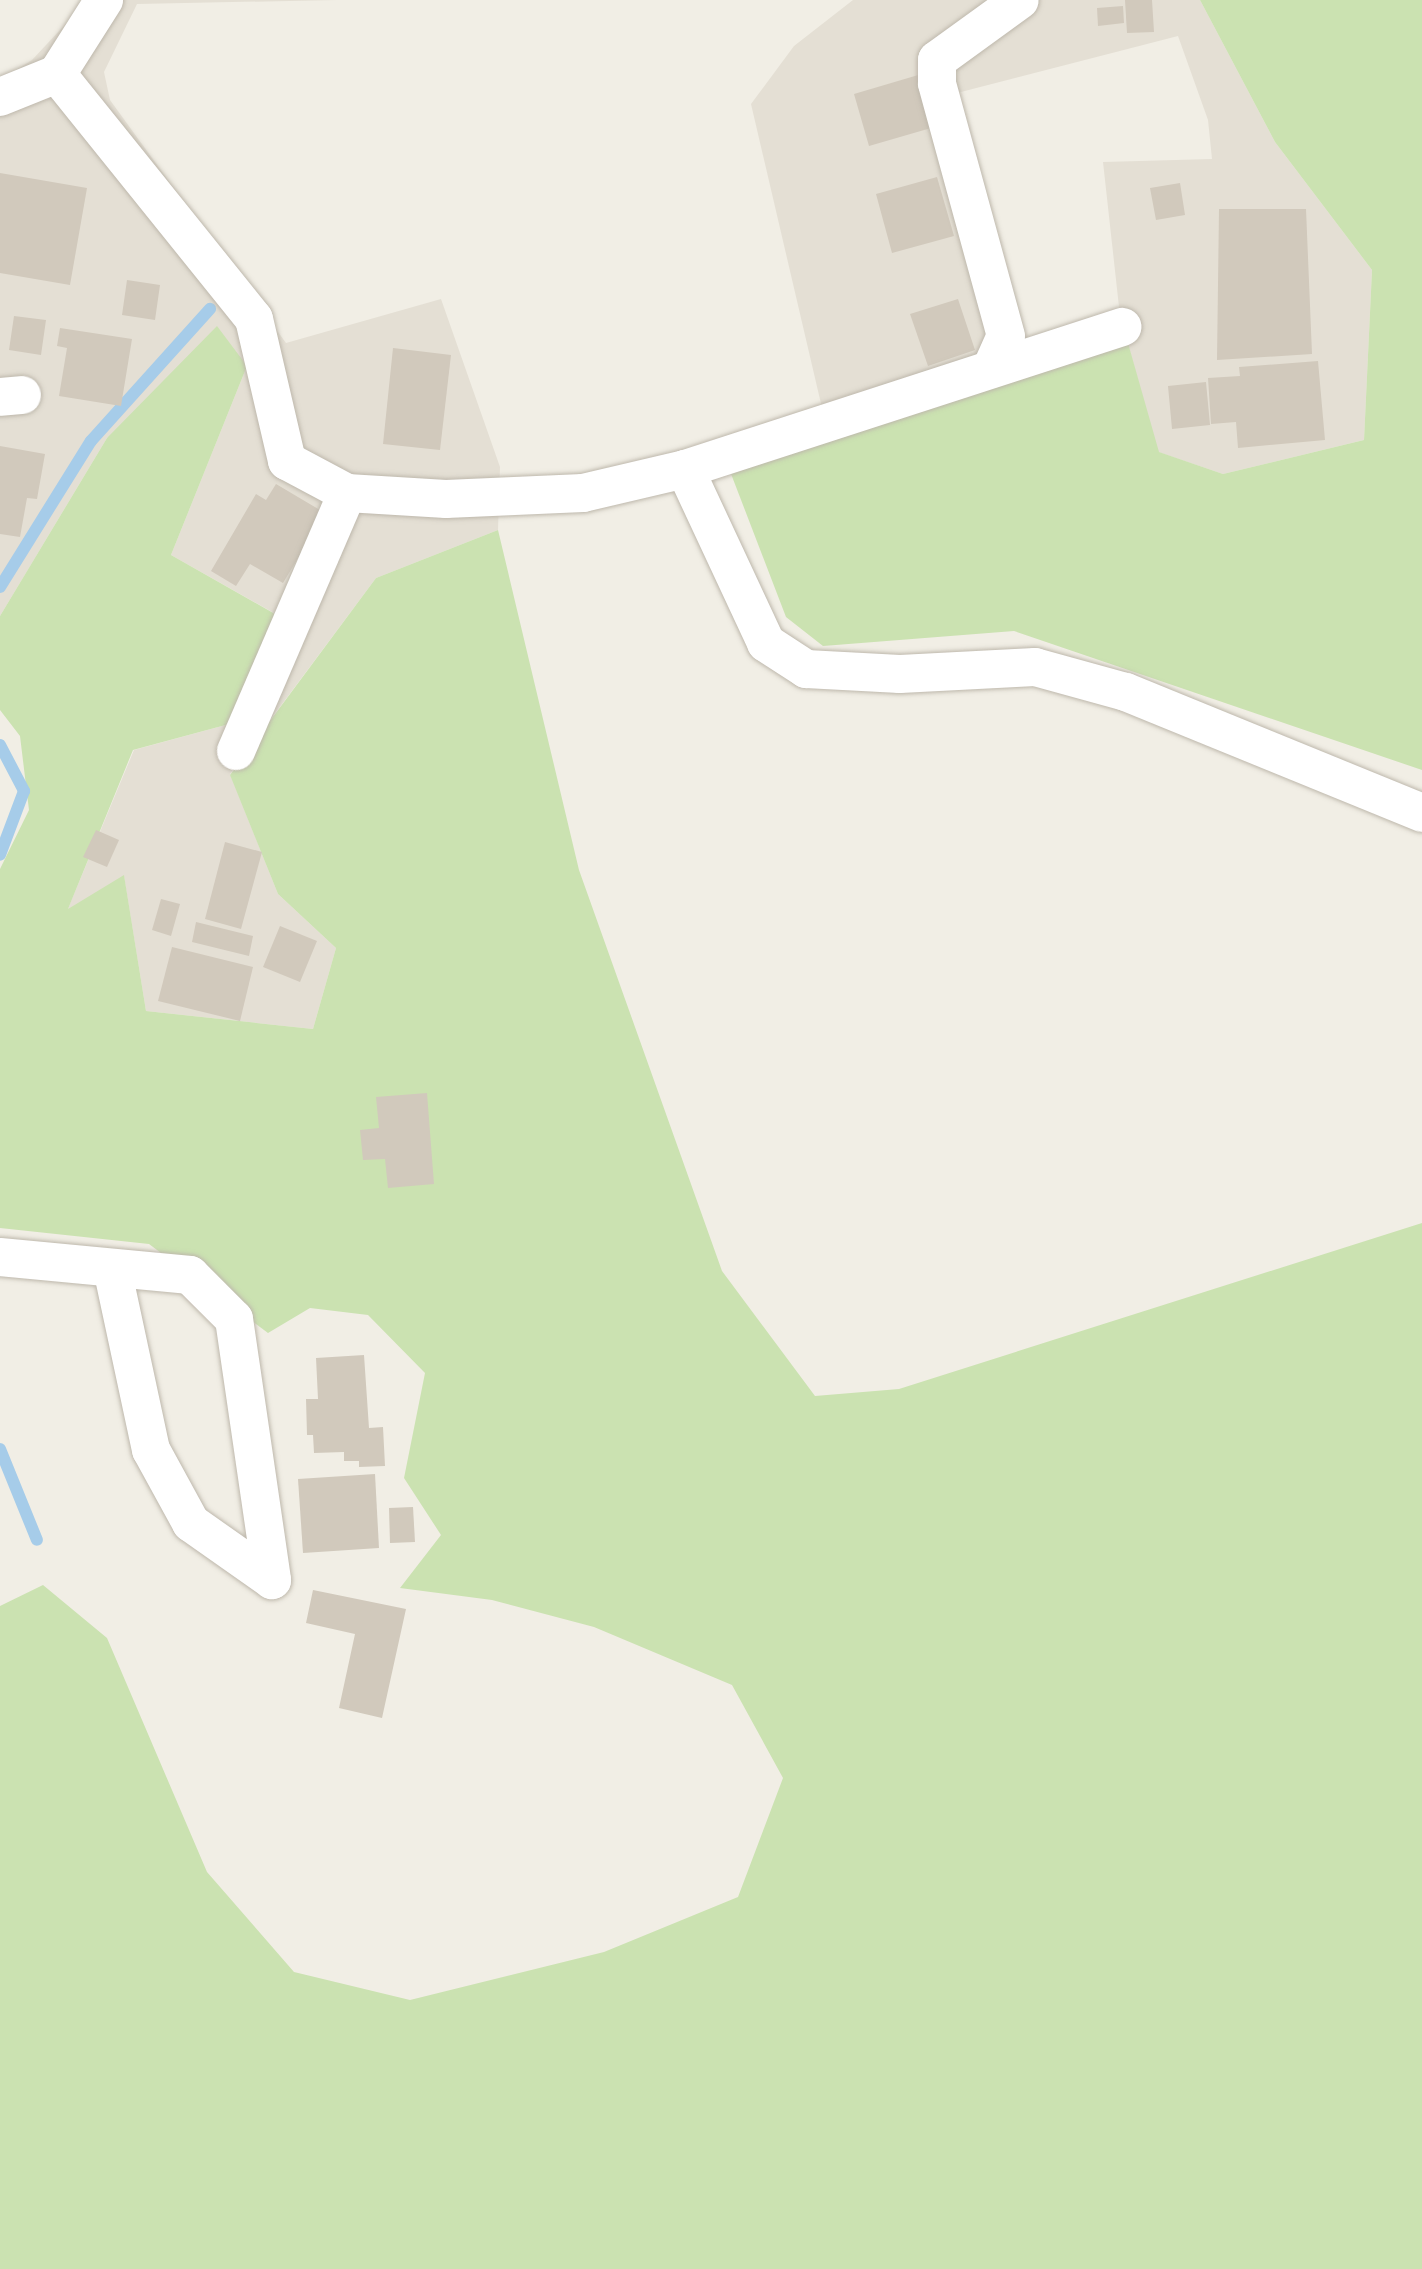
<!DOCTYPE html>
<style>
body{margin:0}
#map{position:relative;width:1422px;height:2269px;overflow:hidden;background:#f1eee5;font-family:Mulish,sans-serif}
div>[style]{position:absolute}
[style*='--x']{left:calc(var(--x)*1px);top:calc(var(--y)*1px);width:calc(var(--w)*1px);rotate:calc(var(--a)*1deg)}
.residential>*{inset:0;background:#e4dfd4}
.green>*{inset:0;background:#cbe2b1}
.stream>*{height:12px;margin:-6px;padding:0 6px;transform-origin:6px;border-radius:6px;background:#a6cce9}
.building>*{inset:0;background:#d1c9bc}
.roads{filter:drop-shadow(0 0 2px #beb8ac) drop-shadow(0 0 2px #beb8ac)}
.street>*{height:38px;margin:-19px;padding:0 19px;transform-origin:19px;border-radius:19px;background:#fff}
span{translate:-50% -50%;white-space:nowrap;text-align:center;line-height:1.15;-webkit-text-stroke:5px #fff;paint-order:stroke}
</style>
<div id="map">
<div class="residential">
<div style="clip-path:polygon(88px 0,337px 0,137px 4px,104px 72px,110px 100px,286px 343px,441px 299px,500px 467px,498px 530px,376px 578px,230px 774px,278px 894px,336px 948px,313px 1029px,146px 1011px,124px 876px,67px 911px,134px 750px,233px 723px,281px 617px,171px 555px,247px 366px,107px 438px,0 616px,0 80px,32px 60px)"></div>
<div style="clip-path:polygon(853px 0,1200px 0,1275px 142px,1372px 270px,1364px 440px,1223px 474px,1158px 452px,1120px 316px,1103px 162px,1212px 159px,1208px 120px,1178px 36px,957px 93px,1025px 341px,822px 408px,751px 104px,794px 46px)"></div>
</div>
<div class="green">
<div style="clip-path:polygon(1200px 0,1422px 0,1422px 770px,1014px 631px,823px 646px,786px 617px,728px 466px,1128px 343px,1159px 452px,1223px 474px,1364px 440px,1372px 270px,1275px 142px)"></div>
<div style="clip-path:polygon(217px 326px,247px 366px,171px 555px,282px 618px,233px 723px,133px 750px,68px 909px,124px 875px,146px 1011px,313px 1029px,336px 948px,278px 894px,230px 775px,376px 578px,498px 530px,579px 870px,722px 1271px,815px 1396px,899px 1389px,1422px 1223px,1422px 2269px,0 2269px,0 1606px,43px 1585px,107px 1638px,207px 1872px,294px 1972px,410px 2000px,604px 1952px,738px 1897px,783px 1778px,732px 1685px,594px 1627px,492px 1600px,400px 1588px,441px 1535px,404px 1478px,425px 1373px,368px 1315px,310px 1308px,268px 1333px,149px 1244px,0 1228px,0 869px,29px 810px,20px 736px,0 710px,0 616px,107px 438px)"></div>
</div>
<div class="stream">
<div style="--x:0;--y:587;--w:172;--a:-58.1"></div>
<div style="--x:91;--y:441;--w:178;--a:-48"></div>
<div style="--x:0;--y:745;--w:52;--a:62.4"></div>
<div style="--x:24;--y:791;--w:68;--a:110.6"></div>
<div style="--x:0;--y:1449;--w:98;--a:67.9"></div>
</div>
<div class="building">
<div style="clip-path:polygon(1125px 0,1152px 0,1154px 32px,1127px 33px)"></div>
<div style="clip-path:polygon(1123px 6px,1124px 23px,1098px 26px,1097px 8px)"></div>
<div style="clip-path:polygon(925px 73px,931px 128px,869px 146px,854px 94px)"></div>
<div style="clip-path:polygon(0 173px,87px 188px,70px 285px,0 273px)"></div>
<div style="clip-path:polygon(937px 177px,954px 236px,892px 253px,876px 194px)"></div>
<div style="clip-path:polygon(1180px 183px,1185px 215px,1156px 220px,1150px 188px)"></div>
<div style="clip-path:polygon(1219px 209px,1306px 209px,1312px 354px,1217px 360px)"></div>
<div style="clip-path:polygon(127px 280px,160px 285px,155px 320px,122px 315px)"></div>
<div style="clip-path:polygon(958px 299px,975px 350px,928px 366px,910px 314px)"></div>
<div style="clip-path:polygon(14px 316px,46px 320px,41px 355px,9px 350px)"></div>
<div style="clip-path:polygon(60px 328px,132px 339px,121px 406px,59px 396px,67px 348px,57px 346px)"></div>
<div style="clip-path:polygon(393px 348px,451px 355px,440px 450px,383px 444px)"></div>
<div style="clip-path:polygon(1318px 361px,1325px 440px,1238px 448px,1236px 422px,1211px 424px,1208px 378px,1240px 376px,1239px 367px)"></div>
<div style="clip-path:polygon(1206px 382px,1210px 425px,1172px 429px,1168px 386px)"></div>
<div style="clip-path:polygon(0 446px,45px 454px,37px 499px,27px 498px,20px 537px,0 534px)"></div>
<div style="clip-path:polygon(276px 484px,325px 513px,283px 583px,250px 564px,236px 586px,211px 571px,256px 494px,266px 500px)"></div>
<div style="clip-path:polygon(96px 830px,119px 840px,107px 867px,83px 857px)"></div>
<div style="clip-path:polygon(225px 842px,262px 852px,241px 929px,205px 919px)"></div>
<div style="clip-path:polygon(161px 899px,180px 904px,171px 936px,152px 930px)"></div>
<div style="clip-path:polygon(196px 922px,253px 936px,249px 956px,192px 942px)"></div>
<div style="clip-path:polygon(280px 926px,317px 941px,300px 982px,263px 967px)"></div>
<div style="clip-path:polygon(172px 947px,253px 967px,240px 1021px,158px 1001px)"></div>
<div style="clip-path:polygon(427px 1093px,434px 1184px,388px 1188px,385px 1159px,363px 1160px,360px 1130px,379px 1128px,376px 1097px)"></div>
<div style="clip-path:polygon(364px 1355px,369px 1428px,383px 1427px,385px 1466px,359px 1467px,359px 1461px,344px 1461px,344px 1452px,314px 1453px,313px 1435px,307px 1435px,306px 1399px,318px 1399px,316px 1358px)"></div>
<div style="clip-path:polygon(375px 1474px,379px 1548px,303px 1553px,298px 1479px)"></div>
<div style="clip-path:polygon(413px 1507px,415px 1542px,390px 1543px,389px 1508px)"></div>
<div style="clip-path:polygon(313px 1590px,406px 1609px,382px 1718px,339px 1708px,355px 1634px,306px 1623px)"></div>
</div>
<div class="roads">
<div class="street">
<div style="--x:57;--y:74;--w:314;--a:51.2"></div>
<div style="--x:254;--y:319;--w:146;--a:76.9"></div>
<div style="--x:287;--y:461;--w:68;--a:28.1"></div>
<div style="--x:347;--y:493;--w:99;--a:3.5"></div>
<div style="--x:446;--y:499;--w:137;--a:-2.5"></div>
<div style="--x:583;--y:493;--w:105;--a:-13.2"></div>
<div style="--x:685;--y:469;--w:460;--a:-18"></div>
<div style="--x:0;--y:97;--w:61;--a:-22"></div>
<div style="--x:57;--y:74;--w:88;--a:-57.6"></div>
<div style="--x:991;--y:369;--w:36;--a:-66"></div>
<div style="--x:1006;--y:336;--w:262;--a:-105.3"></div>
<div style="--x:937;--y:83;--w:23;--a:-90"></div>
<div style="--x:937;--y:60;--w:102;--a:-35.9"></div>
<div style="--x:0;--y:397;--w:22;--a:-5"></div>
<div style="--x:685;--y:469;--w:192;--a:65"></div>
<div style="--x:766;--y:643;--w:48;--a:33"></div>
<div style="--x:806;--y:669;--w:94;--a:3"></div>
<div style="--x:900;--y:674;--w:135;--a:-3"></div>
<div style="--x:1035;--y:667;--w:94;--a:15.4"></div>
<div style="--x:1126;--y:692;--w:320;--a:22.2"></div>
<div style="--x:236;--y:751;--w:281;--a:-66.7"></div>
<div style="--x:0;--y:1257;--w:191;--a:5.4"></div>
<div style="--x:190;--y:1275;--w:62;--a:45"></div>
<div style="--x:234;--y:1319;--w:264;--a:81.7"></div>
<div style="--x:272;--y:1580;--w:99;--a:-144.9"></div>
<div style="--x:191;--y:1523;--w:83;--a:-118.7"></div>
<div style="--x:151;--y:1450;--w:186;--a:-102.1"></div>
</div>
</div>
</div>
